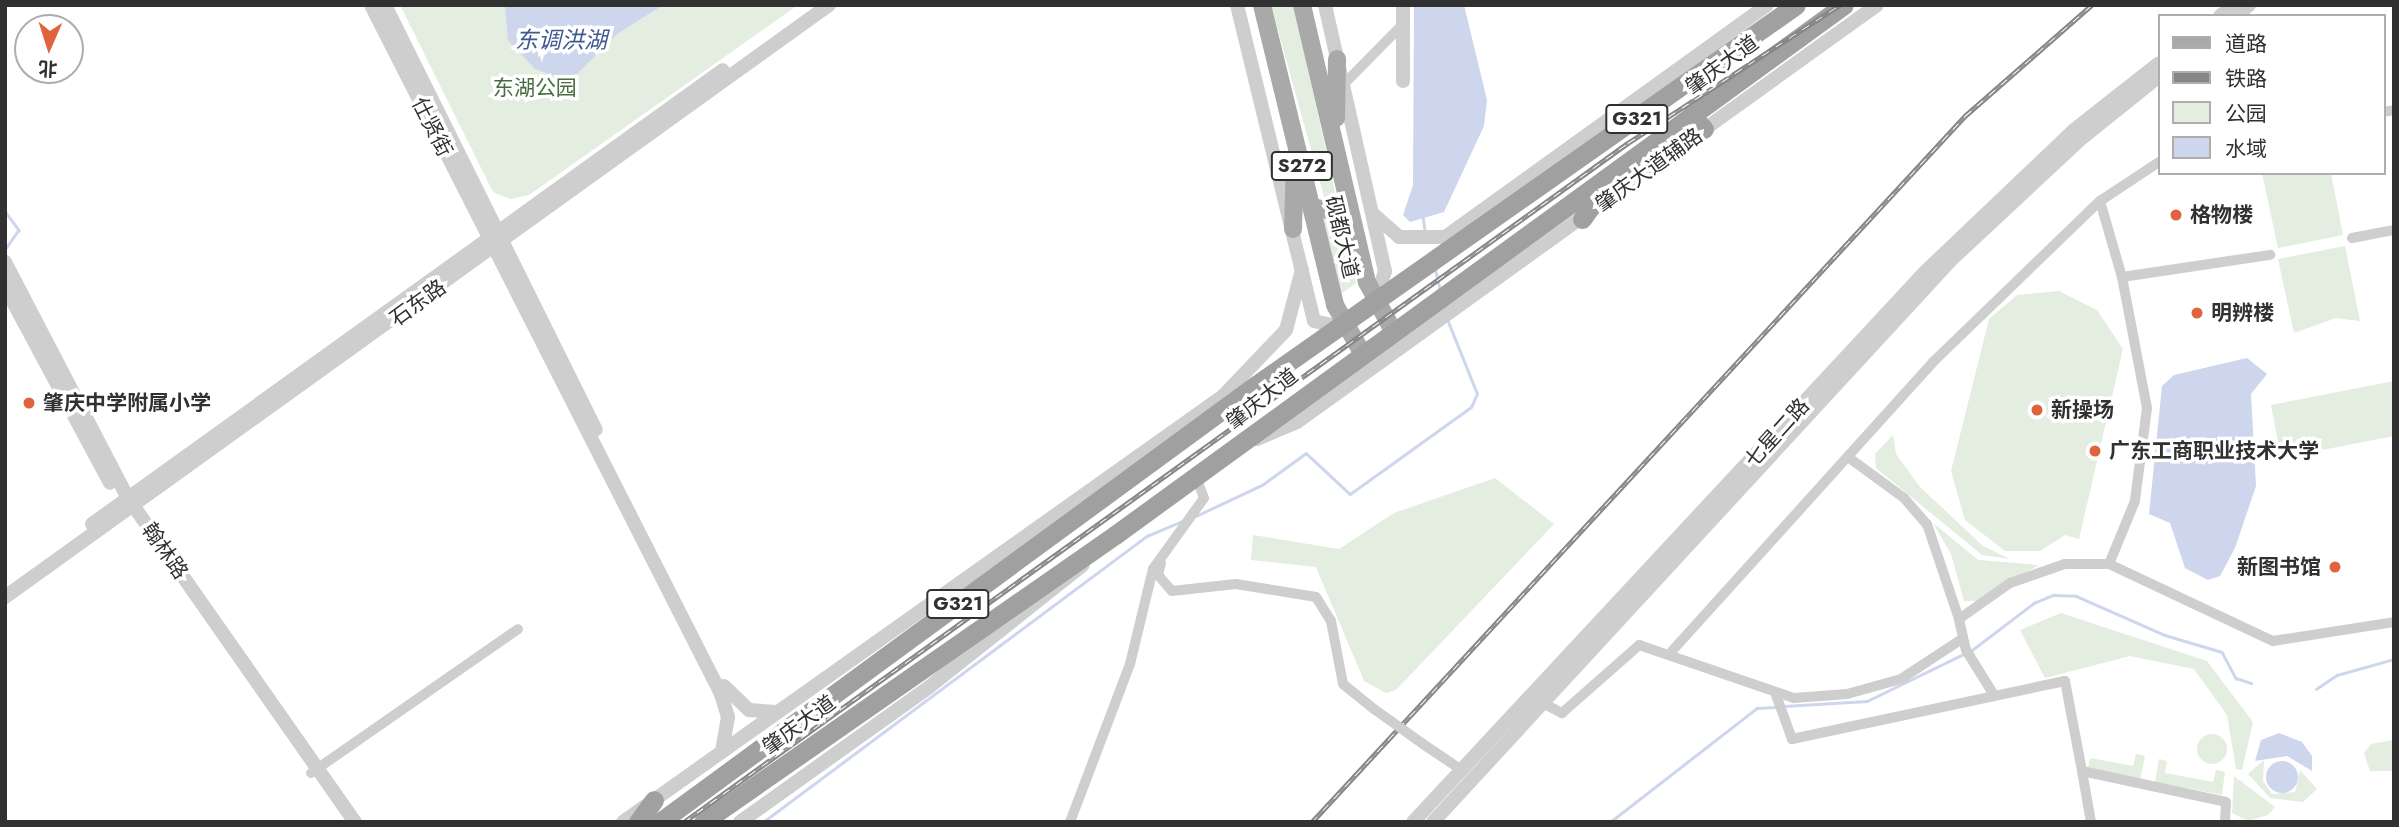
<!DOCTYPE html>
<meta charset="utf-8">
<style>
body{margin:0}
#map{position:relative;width:2399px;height:827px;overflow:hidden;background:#fff;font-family:Jost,"Noto Sans SC",sans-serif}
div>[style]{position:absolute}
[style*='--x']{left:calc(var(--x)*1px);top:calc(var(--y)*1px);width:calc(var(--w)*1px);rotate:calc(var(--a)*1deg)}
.green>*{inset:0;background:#e3ede0}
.round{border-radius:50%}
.water>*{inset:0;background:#cdd6ec}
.stream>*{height:2.5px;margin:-1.25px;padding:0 1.25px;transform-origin:1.25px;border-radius:1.25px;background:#cdd6ec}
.minor>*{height:10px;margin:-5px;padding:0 5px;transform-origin:5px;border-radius:5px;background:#cecece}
.tertiary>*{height:14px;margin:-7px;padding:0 7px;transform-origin:7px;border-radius:7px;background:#cecece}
.primary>*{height:18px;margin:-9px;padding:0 9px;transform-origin:9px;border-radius:9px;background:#a9a9a9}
.trunk>*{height:19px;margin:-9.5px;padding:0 9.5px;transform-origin:9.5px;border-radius:9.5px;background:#a0a0a0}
.rail>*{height:5px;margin-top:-2.5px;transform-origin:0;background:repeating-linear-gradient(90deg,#fff 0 8px,#868686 0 16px);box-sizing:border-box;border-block:2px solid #868686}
.minor-bridge>*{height:10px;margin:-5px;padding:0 5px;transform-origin:5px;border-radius:5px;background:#cecece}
.dots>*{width:19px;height:19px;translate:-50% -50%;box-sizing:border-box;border:4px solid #fff;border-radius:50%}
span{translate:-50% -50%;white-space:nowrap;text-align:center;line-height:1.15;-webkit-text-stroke:7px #fff;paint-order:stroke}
.shield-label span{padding:2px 5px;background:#fff;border:2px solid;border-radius:5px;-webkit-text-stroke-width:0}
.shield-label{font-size:19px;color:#313131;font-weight:700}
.street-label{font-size:21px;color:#313131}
.park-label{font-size:21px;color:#466c3f}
.poi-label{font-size:21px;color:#313131;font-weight:700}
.left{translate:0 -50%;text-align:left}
.right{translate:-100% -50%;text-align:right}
.water-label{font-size:23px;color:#415991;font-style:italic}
.frame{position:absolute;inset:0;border:7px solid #313131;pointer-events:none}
.legend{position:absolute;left:2158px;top:14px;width:228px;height:161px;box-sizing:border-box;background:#fff;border:2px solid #adadad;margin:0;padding:9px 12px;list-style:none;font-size:21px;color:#313131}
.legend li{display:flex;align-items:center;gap:14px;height:35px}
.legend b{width:35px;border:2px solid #adadad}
.north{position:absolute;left:14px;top:14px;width:70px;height:70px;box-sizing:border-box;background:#fff;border:2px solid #adadad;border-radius:50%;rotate:183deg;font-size:19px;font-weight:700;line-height:28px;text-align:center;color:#313131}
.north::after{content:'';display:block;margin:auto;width:24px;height:32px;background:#df633c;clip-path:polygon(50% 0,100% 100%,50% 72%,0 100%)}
</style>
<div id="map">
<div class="green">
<div style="clip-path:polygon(400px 5px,798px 5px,529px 195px,510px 199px,493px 192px)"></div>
<div style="clip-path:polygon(1271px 5px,1294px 5px,1336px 197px,1325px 200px)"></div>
<div style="clip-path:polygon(2262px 173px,2331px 173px,2343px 235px,2278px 248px)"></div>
<div style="clip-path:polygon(1339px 211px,1356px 283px,1341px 294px,1323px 217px)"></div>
<div style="clip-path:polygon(2345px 246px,2360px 321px,2336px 318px,2294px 333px,2278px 259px)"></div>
<div style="clip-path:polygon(2059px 291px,2097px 310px,2123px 349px,2079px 539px,2065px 535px,2040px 551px,2005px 551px,1965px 520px,1951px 471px,1989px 319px,2017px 295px)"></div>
<div style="clip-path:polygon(2394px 381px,2394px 436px,2281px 458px,2271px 405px)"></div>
<div style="clip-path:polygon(1893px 435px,1896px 454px,1920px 487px,1983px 546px,2010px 559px,1982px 555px,1876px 468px,1875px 454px)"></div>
<div style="clip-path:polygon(1495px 478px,1554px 524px,1396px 690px,1386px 693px,1364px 681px,1316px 567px,1251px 560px,1253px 535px,1339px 549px,1394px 513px)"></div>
<div style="clip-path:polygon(1933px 523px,1978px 560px,2039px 565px,1977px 601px,1964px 601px,1951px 554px)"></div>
<div style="clip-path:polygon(2061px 613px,2207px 661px,2253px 722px,2242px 770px,2236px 769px,2227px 715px,2194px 669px,2130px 656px,2045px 678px,2020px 630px)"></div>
<div class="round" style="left:2197px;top:734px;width:30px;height:30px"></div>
<div style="clip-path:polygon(2394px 740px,2394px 771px,2370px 771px,2364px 753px,2371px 744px)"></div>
<div style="clip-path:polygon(2136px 754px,2145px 756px,2140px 780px,2088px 768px,2090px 758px,2133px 766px)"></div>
<div style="clip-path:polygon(2159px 759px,2167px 761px,2165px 773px,2213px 782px,2216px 770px,2225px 772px,2222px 795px,2155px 782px)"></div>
<div style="clip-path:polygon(2264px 760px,2263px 781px,2272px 794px,2295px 792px,2300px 770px,2317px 789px,2303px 802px,2270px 798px,2248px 774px)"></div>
<div style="clip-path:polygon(2234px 776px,2275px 807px,2268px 815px,2248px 821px,2232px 813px)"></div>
</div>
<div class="water">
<div style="clip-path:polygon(505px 5px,663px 5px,617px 34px,577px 74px,557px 77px,535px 69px,508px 40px)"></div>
<div style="clip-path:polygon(1414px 5px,1464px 5px,1487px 100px,1484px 126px,1444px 212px,1410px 222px,1403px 215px,1413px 185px)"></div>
<div style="clip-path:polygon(2247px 358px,2267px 374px,2251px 394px,2256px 486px,2235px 548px,2220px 576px,2208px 580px,2185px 568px,2170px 523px,2149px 514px,2162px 386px,2174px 375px)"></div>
<div style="clip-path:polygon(2279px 733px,2302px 742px,2312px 756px,2312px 771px,2287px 756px,2255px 761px,2261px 740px)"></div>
<div class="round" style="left:2266px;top:761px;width:32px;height:32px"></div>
</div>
<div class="stream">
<div style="--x:5;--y:211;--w:24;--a:54"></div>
<div style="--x:19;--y:230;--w:24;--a:125"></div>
<div style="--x:1423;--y:216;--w:14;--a:82"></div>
<div style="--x:1435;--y:267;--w:22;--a:77"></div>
<div style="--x:1196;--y:516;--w:73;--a:-25.2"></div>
<div style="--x:1262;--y:485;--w:54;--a:-36"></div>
<div style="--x:1306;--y:453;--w:60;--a:43"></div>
<div style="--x:1350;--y:494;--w:149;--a:-35.7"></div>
<div style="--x:1471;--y:407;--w:14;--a:-65"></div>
<div style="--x:1477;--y:394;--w:78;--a:-111.9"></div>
<div style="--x:1972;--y:650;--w:78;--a:-37.2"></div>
<div style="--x:2034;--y:603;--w:21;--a:-23"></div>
<div style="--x:2053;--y:595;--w:23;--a:2"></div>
<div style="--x:2076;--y:596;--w:97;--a:23.7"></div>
<div style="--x:2165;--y:635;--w:59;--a:16.6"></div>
<div style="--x:2222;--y:652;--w:30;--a:62"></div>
<div style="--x:2236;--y:678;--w:16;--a:18"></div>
<div style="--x:2316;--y:689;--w:25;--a:-34"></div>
<div style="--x:2337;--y:675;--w:59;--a:-15.7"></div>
<div style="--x:1784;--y:706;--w:83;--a:-3.4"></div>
<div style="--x:1867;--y:701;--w:110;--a:-25.9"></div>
<div style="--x:763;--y:822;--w:479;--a:-36.7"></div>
<div style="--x:1147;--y:536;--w:39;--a:-23"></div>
<div style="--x:1610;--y:822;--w:186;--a:-37.8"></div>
<div style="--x:1757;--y:708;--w:21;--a:-3"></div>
</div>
<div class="minor">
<div style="--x:1343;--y:85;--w:86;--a:-45.5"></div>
<div style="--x:2383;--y:112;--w:11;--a:-10"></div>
<div style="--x:2100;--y:201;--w:79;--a:73.9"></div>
<div style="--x:2122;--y:277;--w:133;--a:79.2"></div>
<div style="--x:2147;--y:408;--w:94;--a:97.4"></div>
<div style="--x:2135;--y:501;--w:68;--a:112.4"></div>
<div style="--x:2352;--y:238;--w:43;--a:-10.8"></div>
<div style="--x:2122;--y:277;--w:150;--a:-8.5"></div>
<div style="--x:1848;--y:457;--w:69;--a:36.2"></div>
<div style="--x:1904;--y:498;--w:35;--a:49"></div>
<div style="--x:1927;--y:524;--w:100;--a:71.4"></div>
<div style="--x:1161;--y:563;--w:12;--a:104"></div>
<div style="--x:1158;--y:575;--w:21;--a:49"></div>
<div style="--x:1172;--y:591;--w:64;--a:-6.2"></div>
<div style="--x:1236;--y:584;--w:81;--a:9.2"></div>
<div style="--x:1316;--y:597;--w:28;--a:58"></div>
<div style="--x:1331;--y:621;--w:64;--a:79.2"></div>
<div style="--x:1343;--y:684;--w:40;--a:39"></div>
<div style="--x:1672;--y:651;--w:389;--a:-47.9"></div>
<div style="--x:1933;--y:362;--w:232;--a:-44"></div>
<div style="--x:2100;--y:201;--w:71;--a:-33.5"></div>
<div style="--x:1776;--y:695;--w:47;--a:70"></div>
<div style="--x:1792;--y:739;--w:279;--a:-12"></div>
<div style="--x:2065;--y:681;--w:92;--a:79.3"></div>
<div style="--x:2082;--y:771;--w:147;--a:12.1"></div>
<div style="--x:2226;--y:802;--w:20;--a:93"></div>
<div style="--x:1994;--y:695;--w:53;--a:-121.9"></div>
<div style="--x:1966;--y:650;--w:32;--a:-103"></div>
<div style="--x:1959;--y:619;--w:62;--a:-35.2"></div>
<div style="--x:2010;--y:583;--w:58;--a:-19.1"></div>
<div style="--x:2065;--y:564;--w:44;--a:0"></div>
<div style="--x:2109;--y:564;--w:181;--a:25.2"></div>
<div style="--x:2273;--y:641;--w:122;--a:-8.9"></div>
<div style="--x:1541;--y:702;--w:24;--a:28"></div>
<div style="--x:1562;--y:713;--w:103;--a:-41.4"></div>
<div style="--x:1639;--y:645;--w:164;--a:18.9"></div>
<div style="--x:1794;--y:698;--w:53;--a:-4.3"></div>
<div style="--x:1847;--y:694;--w:56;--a:-15.5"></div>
<div style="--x:1901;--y:679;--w:73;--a:-33.3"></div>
<div style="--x:1423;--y:744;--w:45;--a:34"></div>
<div style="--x:2082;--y:771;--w:52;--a:80"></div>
<div style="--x:311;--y:773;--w:252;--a:-34.8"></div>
<div style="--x:1070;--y:822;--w:169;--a:-69.2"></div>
<div style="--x:1130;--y:664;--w:98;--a:-76.4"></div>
<div style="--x:1153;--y:569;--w:87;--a:-54.3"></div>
<div style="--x:1204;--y:498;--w:22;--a:-111"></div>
</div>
<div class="tertiary">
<div style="--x:371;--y:5;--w:773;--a:63.07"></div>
<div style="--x:721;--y:694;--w:24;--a:73"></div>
<div style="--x:728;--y:717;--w:34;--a:100"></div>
<div style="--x:385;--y:5;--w:474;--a:63.6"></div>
<div style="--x:1237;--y:5;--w:325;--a:76.3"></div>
<div style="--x:1314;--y:321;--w:28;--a:13"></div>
<div style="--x:1325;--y:5;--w:273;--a:77.3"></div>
<div style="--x:1385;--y:271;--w:31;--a:107"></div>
<div style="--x:1403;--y:5;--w:76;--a:90"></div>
<div style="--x:2220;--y:16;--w:18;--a:-38"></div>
<div style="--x:2235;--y:16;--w:18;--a:-38"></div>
<div style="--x:1373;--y:214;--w:35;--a:41"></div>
<div style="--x:1399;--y:237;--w:52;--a:0"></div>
<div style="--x:1444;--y:238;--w:398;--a:-35.8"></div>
<div style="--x:5;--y:262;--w:266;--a:62.5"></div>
<div style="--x:128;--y:498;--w:396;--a:55"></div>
<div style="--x:5;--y:287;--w:222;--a:61.8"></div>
<div style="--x:1257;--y:439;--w:43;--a:-23"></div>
<div style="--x:1297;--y:422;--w:714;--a:-35.71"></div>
<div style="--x:92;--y:524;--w:777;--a:-35.73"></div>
<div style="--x:5;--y:597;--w:1015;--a:-35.7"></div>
<div style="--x:724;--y:686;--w:35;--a:44"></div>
<div style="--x:749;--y:710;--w:27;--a:4"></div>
<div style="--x:623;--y:822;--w:736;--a:-35.37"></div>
<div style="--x:1223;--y:396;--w:91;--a:-46.3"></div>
<div style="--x:1286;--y:330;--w:62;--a:-75.1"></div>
<div style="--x:740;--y:822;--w:232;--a:-35.5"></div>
<div style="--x:929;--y:687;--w:196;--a:-38.4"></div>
<div style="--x:1413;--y:822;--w:751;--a:-47.05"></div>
<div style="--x:1925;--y:272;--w:206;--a:-43.6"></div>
<div style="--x:2074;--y:130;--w:108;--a:-38.2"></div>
<div style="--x:1433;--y:822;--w:764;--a:-47.33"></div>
<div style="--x:1951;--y:260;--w:179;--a:-43"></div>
<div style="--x:2082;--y:138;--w:99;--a:-38.8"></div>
</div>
<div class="primary">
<div style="--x:1262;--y:5;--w:309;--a:76.3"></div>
<div style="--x:1335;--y:305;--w:53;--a:60.5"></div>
<div style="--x:1302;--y:5;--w:285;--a:76.8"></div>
<div style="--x:1367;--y:282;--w:53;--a:62"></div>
<div style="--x:1336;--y:118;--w:59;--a:-89"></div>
<div style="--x:1312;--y:207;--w:20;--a:11"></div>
<div style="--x:1332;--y:211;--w:19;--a:-35"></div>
<div style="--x:1293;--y:229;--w:66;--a:-88.3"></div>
</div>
<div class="trunk">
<div style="--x:1691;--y:115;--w:19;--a:47"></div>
<div style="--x:1582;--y:219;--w:52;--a:-54.5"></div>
<div style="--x:638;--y:822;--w:27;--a:-54"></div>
<div style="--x:660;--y:822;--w:739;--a:-36.25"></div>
<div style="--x:1256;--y:385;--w:660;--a:-35.13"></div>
<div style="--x:703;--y:822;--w:502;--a:-34.86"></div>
<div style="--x:1115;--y:535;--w:901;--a:-36.02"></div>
</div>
<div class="rail">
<div style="--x:684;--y:822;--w:1163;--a:-35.73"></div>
<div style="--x:1628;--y:143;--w:253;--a:-33.1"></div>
<div style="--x:1312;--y:822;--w:962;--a:-47.23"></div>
<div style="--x:1965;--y:116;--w:169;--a:-41.2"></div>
</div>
<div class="minor-bridge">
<div style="--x:1374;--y:709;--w:60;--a:35.5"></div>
</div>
<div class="dots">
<div style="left:2176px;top:215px;background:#df633c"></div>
<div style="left:2197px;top:313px;background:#df633c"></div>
<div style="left:29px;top:403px;background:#df633c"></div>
<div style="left:2037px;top:410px;background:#df633c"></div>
<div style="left:2095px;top:451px;background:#df633c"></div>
<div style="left:2335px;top:567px;background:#df633c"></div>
</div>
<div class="shield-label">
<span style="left:1637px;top:119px">G321</span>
<span style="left:1302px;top:166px">S272</span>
<span style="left:958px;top:604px">G321</span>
</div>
<div class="street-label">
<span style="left:1722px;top:65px;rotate:-36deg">肇庆大道</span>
<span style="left:432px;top:127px;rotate:63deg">仕贤街</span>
<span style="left:1649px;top:170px;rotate:-36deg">肇庆大道辅路</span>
<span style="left:1342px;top:237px;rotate:77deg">砚都大道</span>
<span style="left:418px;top:303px;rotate:-36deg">石东路</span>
<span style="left:1262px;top:399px;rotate:-38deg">肇庆大道</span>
<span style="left:1777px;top:433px;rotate:-48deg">七星二路</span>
<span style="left:165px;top:551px;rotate:55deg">翰林路</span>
<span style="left:799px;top:725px;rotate:-36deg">肇庆大道</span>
</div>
<div class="park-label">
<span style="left:535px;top:88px">东湖公园</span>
</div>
<div class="poi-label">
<span class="left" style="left:2190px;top:215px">格物楼</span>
<span class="left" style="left:2211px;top:313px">明辨楼</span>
<span class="left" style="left:43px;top:403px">肇庆中学附属小学</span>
<span class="left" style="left:2051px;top:410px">新操场</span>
<span class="left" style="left:2109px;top:451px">广东工商职业技术大学</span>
<span class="right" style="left:2321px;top:567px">新图书馆</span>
</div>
<div class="water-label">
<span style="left:561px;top:40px">东调洪湖</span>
</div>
<div class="frame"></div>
<ul class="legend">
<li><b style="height:9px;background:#a9a9a9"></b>道路</li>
<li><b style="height:9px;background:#868686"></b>铁路</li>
<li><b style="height:19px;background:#e3ede0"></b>公园</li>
<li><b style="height:19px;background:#cdd6ec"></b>水域</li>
</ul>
<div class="north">北</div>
</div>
